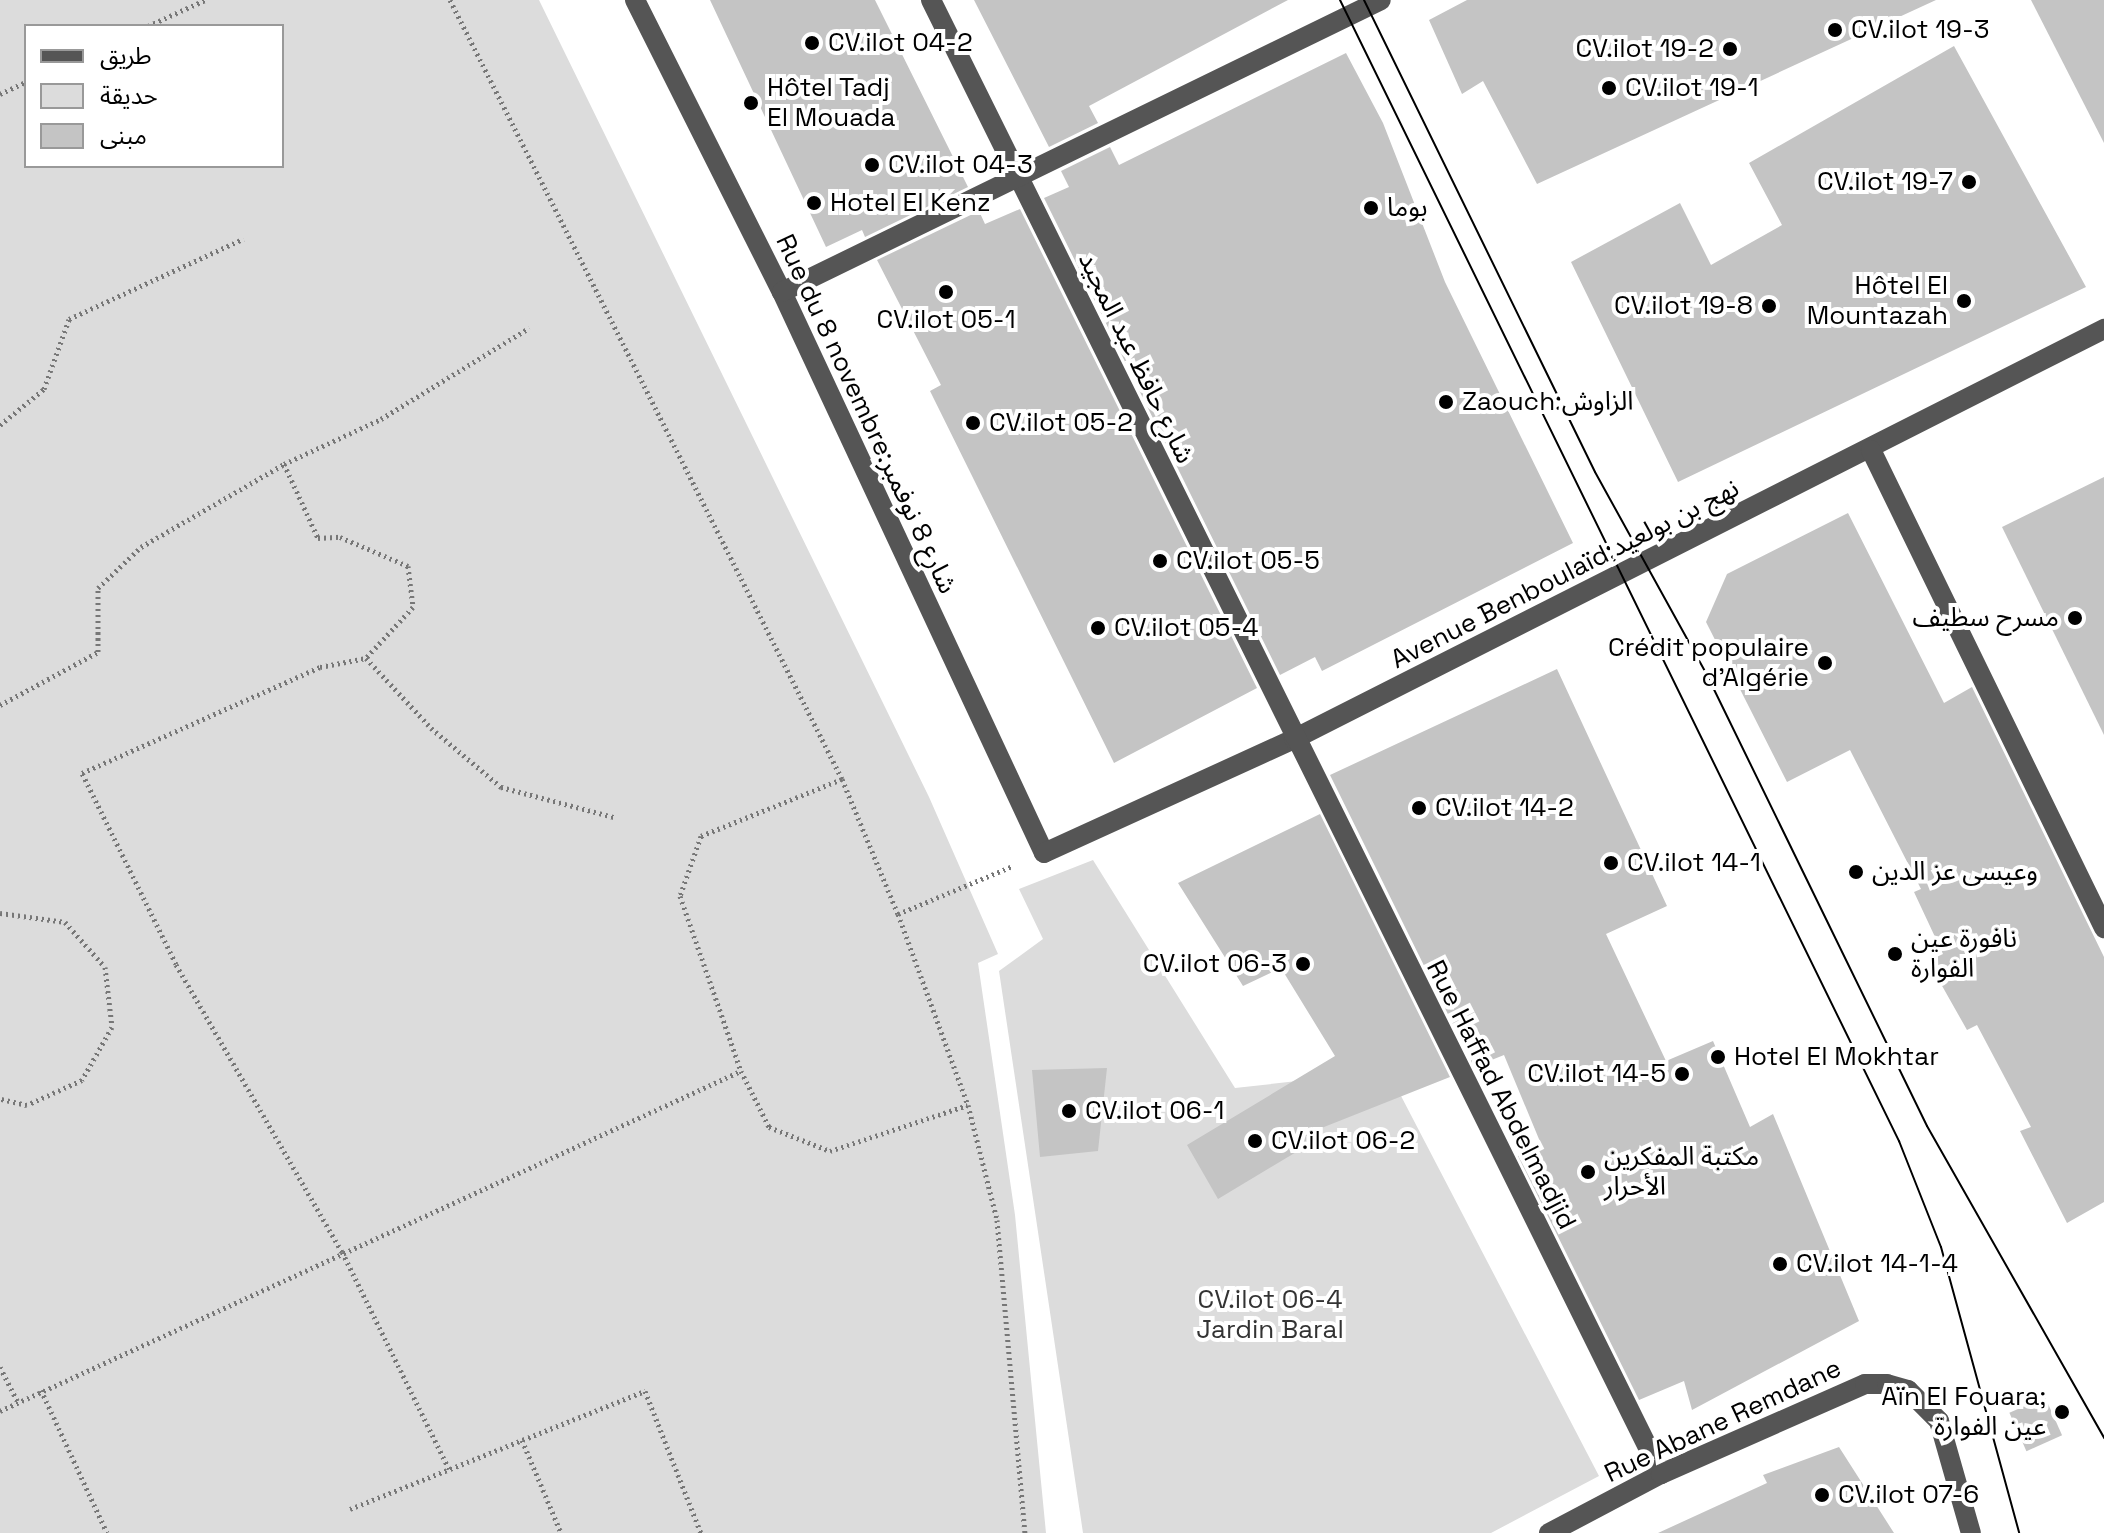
<!DOCTYPE html>
<html>
<head>
<meta charset="utf-8">
<style>
	body { margin:0 }
	#map { position:relative; width:2104px; height:1533px; overflow:hidden; background:#fff; font-family:"Space Grotesk","Noto Sans Arabic",sans-serif }
	div>[style] { position:absolute }
	[style*='--x'] { left:calc(var(--x)*1px); top:calc(var(--y)*1px); width:calc(var(--w)*1px); rotate:calc(var(--a)*1deg) }
	.green>* { inset:0; background:#dcdcdc }
	.building>* { inset:0; background:#c4c4c4; transform-origin:0 0 }
	.path>* { height:5px; margin-top:-2.5px; transform-origin:0; background:repeating-linear-gradient(90deg,#777 0 2px,transparent 0 6px) }
	.minor>* { height:20px; margin:-10px; padding:0 10px; transform-origin:10px; border-radius:10px; background:#555 }
	.tram>* { height:2px; margin:-1px; padding:0 1px; transform-origin:1px; border-radius:1px; background:#000 }
	.dots>* { width:22px; height:22px; translate:-50% -50%; box-sizing:border-box; border:4px solid #fff; border-radius:50% }
	span { translate:-50% -50%; white-space:nowrap; text-align:center; line-height:1.15; -webkit-text-stroke:8px #fff; paint-order:stroke }
	.poi-label { font-size:26px; color:#000 }
	.left { translate:0 -50%; text-align:left }
	.right { translate:-100% -50%; text-align:right }
	.street-label { font-size:26px; color:#000 }
	.park-label { font-size:26px; color:#333 }
	.legend { position:absolute; left:24px; top:24px; width:260px; height:144px; box-sizing:border-box; background:#fff; border:2px solid #999; margin:0; padding:10px 14px; list-style:none; font-size:24px; color:#000 }
	.legend li { display:flex; align-items:center; gap:16px; height:40px }
	.legend b { width:40px; border:2px solid #999 }
</style>
</head>
<body>
<div id="map">
	<div class="green">
		<i style="clip-path:polygon(evenodd,0 0,539px 0,929px 797px,998px 954px,978px 963px,1015px 1215px,1046px 1533px,0 1533px,0 0,282px 26px,282px 166px,26px 166px,26px 26px,282px 26px)"></i>
		<i style="clip-path:polygon(1093px 860px,1235px 1088px,1388px 1071px,1599px 1476px,1491px 1533px,1083px 1533px,999px 971px,1043px 939px,1019px 889px)"></i>
	</div>
	<div class="building">
		<i style="clip-path:polygon(710px 0,875px 0,968px 187px,865px 237px,862px 230px,826px 247px)"></i>
		<i style="clip-path:polygon(974px 0,1288px 0,1089px 106px,1098px 123px,1049px 147px)"></i>
		<i style="clip-path:polygon(1467px 0,1936px 0,1537px 184px,1483px 81px,1462px 94px,1429px 20px)"></i>
		<i style="clip-path:polygon(2031px 0,2104px 0,2104px 143px)"></i>
		<i style="clip-path:polygon(1954px 46px,2086px 287px,1678px 482px,1571px 262px,1680px 203px,1711px 265px,1782px 225px,1749px 163px)"></i>
		<i style="clip-path:polygon(1346px 53px,1383px 123px,1445px 282px,1573px 543px,1322px 671px,1315px 657px,1280px 675px,1044px 198px,1069px 187px,1061px 171px,1110px 147px,1119px 165px)"></i>
		<i style="clip-path:polygon(1020px 209px,1257px 688px,1114px 763px,930px 391px,941px 385px,877px 260px,979px 211px,985px 224px)"></i>
		<i style="clip-path:polygon(2104px 477px,2104px 735px,2002px 527px)"></i>
		<i style="clip-path:polygon(1848px 513px,1944px 703px,1972px 687px,2104px 957px,2104px 1202px,2067px 1223px,2020px 1131px,2031px 1127px,1977px 1025px,1967px 1030px,1928px 961px,1943px 954px,1914px 892px,1921px 889px,1850px 750px,1787px 782px,1706px 622px,1727px 574px)"></i>
		<i style="clip-path:polygon(1557px 669px,1667px 906px,1606px 934px,1666px 1061px,1713px 1041px,1750px 1127px,1773px 1114px,1859px 1321px,1692px 1410px,1684px 1381px,1639px 1400px,1518px 1156px,1541px 1144px,1504px 1055px,1474px 1067px,1330px 775px)"></i>
		<i style="clip-path:polygon(1320px 814px,1450px 1077px,1319px 1129px,1323px 1136px,1218px 1199px,1187px 1145px,1335px 1056px,1281px 968px,1243px 986px,1178px 883px)"></i>
		<i style="clip-path:polygon(1107px 1068px,1098px 1151px,1040px 1157px,1032px 1070px)"></i>
		<i style="left:2045px;top:1397px;width:42px;height:39px;rotate:66deg"></i>
		<i style="clip-path:polygon(1839px 1447px,1894px 1533px,1658px 1533px,1767px 1483px,1763px 1475px)"></i>
	</div>
	<div class="path">
		<i style="--x:450;--y:0;--w:872;--a:63.29"></i>
		<i style="--x:842;--y:779;--w:146;--a:67.5"></i>
		<i style="--x:898;--y:914;--w:203;--a:69.9"></i>
		<i style="--x:968;--y:1105;--w:119;--a:75.8"></i>
		<i style="--x:997;--y:1220;--w:314;--a:84.9"></i>
		<i style="--x:148;--y:26;--w:63;--a:-24.5"></i>
		<i style="--x:0;--y:94;--w:29;--a:-25"></i>
		<i style="--x:0;--y:425;--w:57;--a:-39.3"></i>
		<i style="--x:44;--y:389;--w:74;--a:-70.3"></i>
		<i style="--x:69;--y:319;--w:192;--a:-24.7"></i>
		<i style="--x:284;--y:464;--w:81;--a:65.3"></i>
		<i style="--x:318;--y:538;--w:22;--a:-3"></i>
		<i style="--x:340;--y:537;--w:74;--a:23.1"></i>
		<i style="--x:408;--y:566;--w:41;--a:83"></i>
		<i style="--x:413;--y:607;--w:69;--a:132.7"></i>
		<i style="--x:0;--y:705;--w:111;--a:-28.4"></i>
		<i style="--x:98;--y:652;--w:64;--a:-90"></i>
		<i style="--x:98;--y:588;--w:59;--a:-43.6"></i>
		<i style="--x:141;--y:547;--w:165;--a:-30.1"></i>
		<i style="--x:284;--y:464;--w:107;--a:-24.9"></i>
		<i style="--x:381;--y:419;--w:174;--a:-31.6"></i>
		<i style="--x:842;--y:779;--w:152;--a:158"></i>
		<i style="--x:701;--y:836;--w:64;--a:109.3"></i>
		<i style="--x:680;--y:896;--w:185;--a:70.8"></i>
		<i style="--x:741;--y:1071;--w:63;--a:63.4"></i>
		<i style="--x:769;--y:1127;--w:66;--a:21.5"></i>
		<i style="--x:830;--y:1151;--w:145;--a:-18.4"></i>
		<i style="--x:0;--y:913;--w:66;--a:7.9"></i>
		<i style="--x:65;--y:922;--w:60;--a:48.4"></i>
		<i style="--x:105;--y:967;--w:60;--a:83.3"></i>
		<i style="--x:112;--y:1027;--w:61;--a:119.5"></i>
		<i style="--x:82;--y:1080;--w:60;--a:155.6"></i>
		<i style="--x:27;--y:1105;--w:28;--a:-167"></i>
		<i style="--x:898;--y:914;--w:125;--a:-22.7"></i>
		<i style="--x:0;--y:1367;--w:38;--a:63"></i>
		<i style="--x:41;--y:1390;--w:157;--a:65.2"></i>
		<i style="--x:0;--y:1411;--w:815;--a:-24.65"></i>
		<i style="--x:522;--y:1440;--w:101;--a:67.2"></i>
		<i style="--x:449;--y:1469;--w:242;--a:-116.2"></i>
		<i style="--x:342;--y:1252;--w:332;--a:-120"></i>
		<i style="--x:176;--y:964;--w:213;--a:-116.2"></i>
		<i style="--x:82;--y:773;--w:261;--a:-24"></i>
		<i style="--x:320;--y:667;--w:47;--a:-11.1"></i>
		<i style="--x:366;--y:658;--w:96;--a:47.1"></i>
		<i style="--x:431;--y:728;--w:92;--a:40.1"></i>
		<i style="--x:501;--y:787;--w:117;--a:14.9"></i>
		<i style="--x:350;--y:1509;--w:318;--a:-21.8"></i>
		<i style="--x:645;--y:1391;--w:153;--a:68.5"></i>
	</div>
	<div class="minor">
		<i style="--x:635;--y:0;--w:327;--a:63.3"></i>
		<i style="--x:782;--y:292;--w:619;--a:64.97"></i>
		<i style="--x:1044;--y:853;--w:275;--a:-24.5"></i>
		<i style="--x:1294;--y:739;--w:908;--a:-26.85"></i>
		<i style="--x:931;--y:0;--w:1645;--a:63.65"></i>
		<i style="--x:782;--y:292;--w:666;--a:-25.99"></i>
		<i style="--x:1871;--y:450;--w:532;--a:64.01"></i>
		<i style="--x:1549;--y:1533;--w:127;--a:-27.8"></i>
		<i style="--x:1661;--y:1474;--w:223;--a:-23.8"></i>
		<i style="--x:1865;--y:1384;--w:22;--a:0"></i>
		<i style="--x:1887;--y:1384;--w:22;--a:16"></i>
		<i style="--x:1908;--y:1390;--w:44;--a:45"></i>
		<i style="--x:1939;--y:1421;--w:116;--a:74.1"></i>
	</div>
	<div class="tram">
		<i style="--x:1340;--y:0;--w:1271;--a:63.9"></i>
		<i style="--x:1899;--y:1141;--w:114;--a:68.4"></i>
		<i style="--x:1941;--y:1247;--w:296;--a:74.7"></i>
		<i style="--x:1364;--y:0;--w:525;--a:63.92"></i>
		<i style="--x:1595;--y:472;--w:227;--a:61.1"></i>
		<i style="--x:1705;--y:671;--w:506;--a:63.99"></i>
		<i style="--x:1927;--y:1126;--w:359;--a:60.4"></i>
	</div>
	<div class="dots">
		<i style="left:1835px;top:30px;background:#000"></i>
		<i style="left:812px;top:43px;background:#000"></i>
		<i style="left:1730px;top:49px;background:#000"></i>
		<i style="left:1609px;top:88px;background:#000"></i>
		<i style="left:751px;top:103px;background:#000"></i>
		<i style="left:872px;top:165px;background:#000"></i>
		<i style="left:1969px;top:182px;background:#000"></i>
		<i style="left:814px;top:203px;background:#000"></i>
		<i style="left:1371px;top:208px;background:#000"></i>
		<i style="left:946px;top:292px;background:#000"></i>
		<i style="left:1964px;top:301px;background:#000"></i>
		<i style="left:1769px;top:306px;background:#000"></i>
		<i style="left:1446px;top:402px;background:#000"></i>
		<i style="left:973px;top:423px;background:#000"></i>
		<i style="left:1160px;top:561px;background:#000"></i>
		<i style="left:2075px;top:618px;background:#000"></i>
		<i style="left:1098px;top:628px;background:#000"></i>
		<i style="left:1825px;top:663px;background:#000"></i>
		<i style="left:1419px;top:808px;background:#000"></i>
		<i style="left:1611px;top:863px;background:#000"></i>
		<i style="left:1856px;top:872px;background:#000"></i>
		<i style="left:1895px;top:954px;background:#000"></i>
		<i style="left:1303px;top:964px;background:#000"></i>
		<i style="left:1718px;top:1057px;background:#000"></i>
		<i style="left:1682px;top:1074px;background:#000"></i>
		<i style="left:1069px;top:1111px;background:#000"></i>
		<i style="left:1255px;top:1141px;background:#000"></i>
		<i style="left:1588px;top:1172px;background:#000"></i>
		<i style="left:1780px;top:1264px;background:#000"></i>
		<i style="left:2062px;top:1412px;background:#000"></i>
		<i style="left:1822px;top:1495px;background:#000"></i>
	</div>
	<div class="poi-label">
		<span class="left" style="left:1851px;top:30px">CV.ilot 19-3</span>
		<span class="left" style="left:828px;top:43px">CV.ilot 04-2</span>
		<span class="right" style="left:1714px;top:49px">CV.ilot 19-2</span>
		<span class="left" style="left:767px;top:103px">Hôtel Tadj<br>El Mouada</span>
		<span class="left" style="left:1625px;top:88px">CV.ilot 19-1</span>
		<span class="left" style="left:888px;top:165px">CV.ilot 04-3</span>
		<span class="right" style="left:1953px;top:182px">CV.ilot 19-7</span>
		<span class="left" style="left:830px;top:203px">Hotel El Kenz</span>
		<span class="left" style="left:1387px;top:208px">بوما</span>
		<span class="right" style="left:1948px;top:301px">Hôtel El<br>Mountazah</span>
		<span class="right" style="left:1753px;top:306px">CV.ilot 19-8</span>
		<span style="left:946px;top:320px">CV.ilot 05-1</span>
		<span class="left" style="left:1462px;top:402px">Zaouch:الزاوش</span>
		<span class="left" style="left:989px;top:423px">CV.ilot 05-2</span>
		<span class="left" style="left:1176px;top:561px">CV.ilot 05-5</span>
		<span class="right" style="left:2059px;top:618px">مسرح سطيف</span>
		<span class="left" style="left:1114px;top:628px">CV.ilot 05-4</span>
		<span class="right" style="left:1809px;top:663px">Crédit populaire<br>d'Algérie</span>
		<span class="left" style="left:1435px;top:808px">CV.ilot 14-2</span>
		<span class="left" style="left:1627px;top:863px">CV.ilot 14-1</span>
		<span class="left" style="left:1872px;top:872px">وعيسى عز الدين</span>
		<span class="left" style="left:1911px;top:954px">نافورة عين<br>الفوارة</span>
		<span class="right" style="left:1287px;top:964px">CV.ilot 06-3</span>
		<span class="left" style="left:1734px;top:1057px">Hotel El Mokhtar</span>
		<span class="right" style="left:1666px;top:1074px">CV.ilot 14-5</span>
		<span class="left" style="left:1085px;top:1111px">CV.ilot 06-1</span>
		<span class="left" style="left:1271px;top:1141px">CV.ilot 06-2</span>
		<span class="left" style="left:1604px;top:1172px">مكتبة المفكرين<br>الأحرار</span>
		<span class="left" style="left:1796px;top:1264px">CV.ilot 14-1-4</span>
		<span class="right" style="left:2046px;top:1412px">Aïn El Fouara;<br>عين الفوارة</span>
		<span class="left" style="left:1838px;top:1495px">CV.ilot 07-6</span>
	</div>
	<div class="street-label">
		<span style="left:1136px;top:358px;rotate:64deg">شارع حافظ عبد المجيد</span>
		<span style="left:866px;top:414px;rotate:65deg">Rue du 8 novembre;شارع 8 نوفمبر</span>
		<span style="left:1565px;top:574px;rotate:-27deg">Avenue Benboulaïd;نهج بن بولعيد</span>
		<span style="left:1501px;top:1095px;rotate:63deg">Rue Haffad Abdelmadjid</span>
		<span style="left:1723px;top:1421px;rotate:-25deg">Rue Abane Remdane</span>
	</div>
	<div class="park-label">
		<span style="left:1270px;top:1315px">CV.ilot 06-4<br>Jardin Baral</span>
	</div>
	<ul class="legend">
	<li><b style="height:10px;background:#555"></b>طريق</li>
	<li><b style="height:22px;background:#dcdcdc"></b>حديقة</li>
	<li><b style="height:22px;background:#c4c4c4"></b>مبنى</li>
	</ul>
</div>
</body>
</html>
